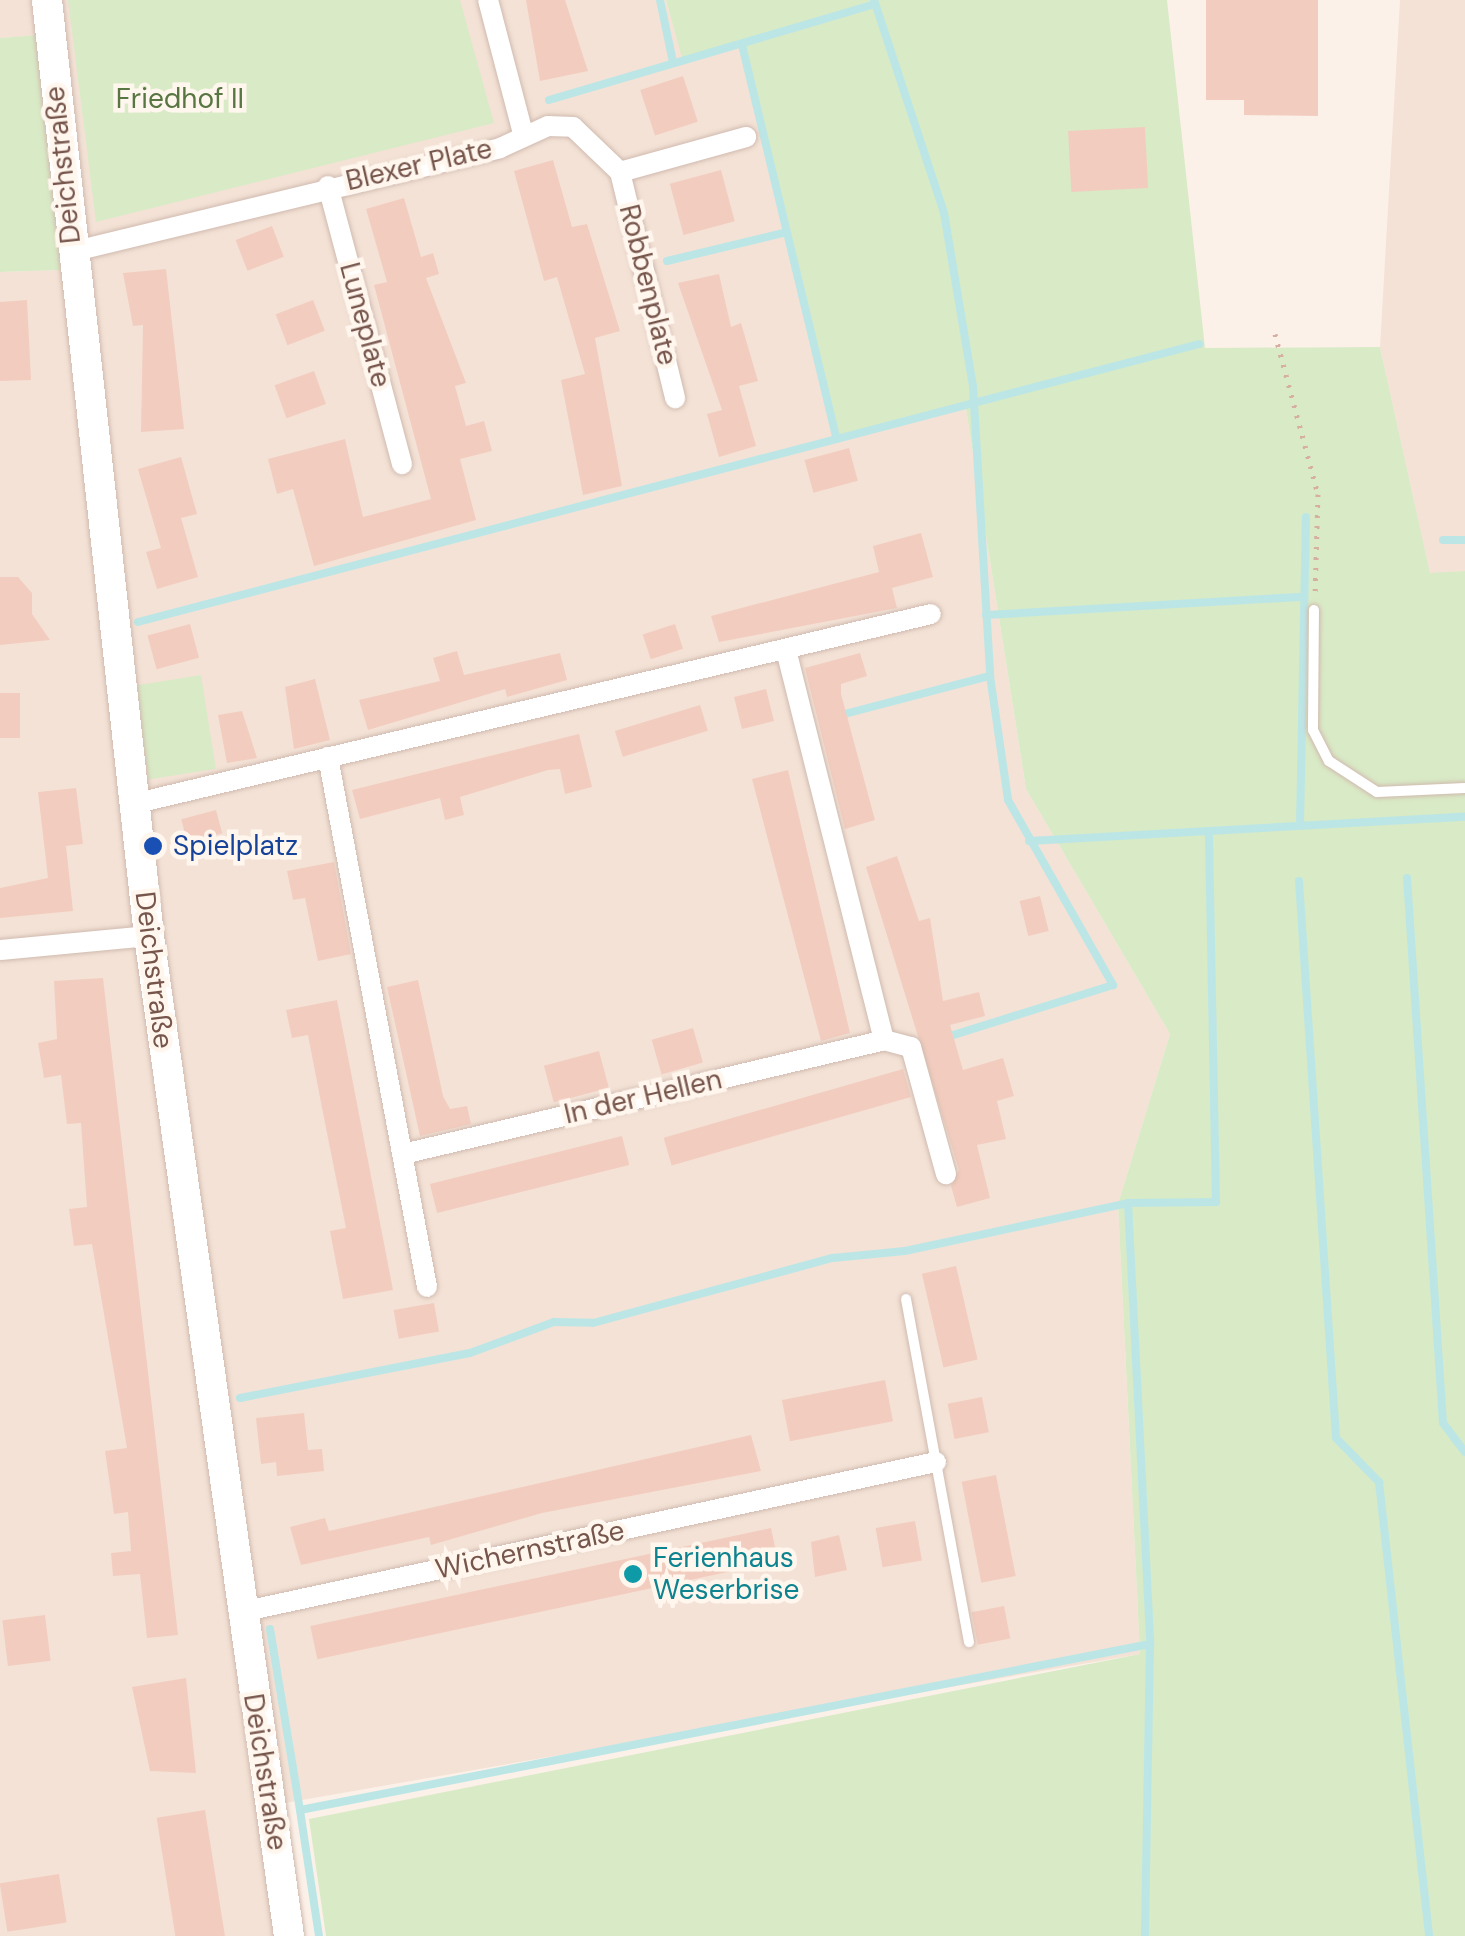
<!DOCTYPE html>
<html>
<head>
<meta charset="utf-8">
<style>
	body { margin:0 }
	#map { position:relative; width:1465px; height:1936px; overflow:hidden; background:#fcf1e8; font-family:"DM Sans",sans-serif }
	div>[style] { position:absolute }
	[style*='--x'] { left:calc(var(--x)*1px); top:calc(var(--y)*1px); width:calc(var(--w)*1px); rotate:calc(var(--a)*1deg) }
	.residential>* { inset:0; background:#f4e2d6 }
	.green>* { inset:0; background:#d9eac6; transform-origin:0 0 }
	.stream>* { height:8px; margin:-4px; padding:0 4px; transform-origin:4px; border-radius:4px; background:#bce6e6 }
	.building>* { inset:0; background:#f2cdbf; transform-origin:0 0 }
	.path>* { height:5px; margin-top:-2.5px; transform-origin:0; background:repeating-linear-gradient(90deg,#d7afa2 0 2.5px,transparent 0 10.5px) }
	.roads { filter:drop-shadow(0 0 2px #d0baaf) drop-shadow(0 0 2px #d0baaf) }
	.lane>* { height:10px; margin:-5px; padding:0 5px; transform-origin:5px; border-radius:5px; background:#fff }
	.street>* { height:20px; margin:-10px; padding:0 10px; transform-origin:10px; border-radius:10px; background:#fff }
	.secondary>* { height:30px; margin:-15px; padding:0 15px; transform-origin:15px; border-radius:15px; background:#fff }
	.dots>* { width:28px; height:28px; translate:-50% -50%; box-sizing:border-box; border:5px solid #fff6ee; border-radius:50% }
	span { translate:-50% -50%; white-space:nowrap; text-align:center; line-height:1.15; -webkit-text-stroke:9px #fff6ee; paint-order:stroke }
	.park-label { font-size:28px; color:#587641 }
	.street-label { font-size:28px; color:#76554b }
	.transit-label { font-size:28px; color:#164399 }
	.left { translate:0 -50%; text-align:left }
	.culture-label { font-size:28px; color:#0d838f }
</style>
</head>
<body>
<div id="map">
	<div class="residential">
		<i style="clip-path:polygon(0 0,666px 0,683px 61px,742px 45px,835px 435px,966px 409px,1026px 789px,1170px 1034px,1118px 1204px,1140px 1654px,256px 1808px,274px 1936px,0 1936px,0 272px,60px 270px,37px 36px,0 38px)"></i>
		<i style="clip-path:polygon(1400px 0,1465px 0,1465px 571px,1430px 574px,1380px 347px)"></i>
	</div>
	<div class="green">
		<i style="clip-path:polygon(68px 0,460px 0,494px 123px,96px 222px)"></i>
		<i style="clip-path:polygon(666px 0,1167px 0,1205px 348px,1380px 347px,1430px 573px,1465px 571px,1465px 1936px,326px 1936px,309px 1819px,1140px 1654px,1118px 1204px,1170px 1034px,1026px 789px,966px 409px,836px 436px,742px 45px,683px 62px)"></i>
		<i style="clip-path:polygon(40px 35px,61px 270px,0 272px,0 38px)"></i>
		<i style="left:201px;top:675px;width:95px;height:68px;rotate:81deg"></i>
	</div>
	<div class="stream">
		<i style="--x:660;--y:0;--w:63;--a:78.2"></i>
		<i style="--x:874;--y:0;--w:224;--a:71.8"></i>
		<i style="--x:944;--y:213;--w:175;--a:80.5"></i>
		<i style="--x:973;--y:386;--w:290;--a:86.6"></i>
		<i style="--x:990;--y:676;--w:125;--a:81.7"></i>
		<i style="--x:1008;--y:800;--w:213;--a:60.4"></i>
		<i style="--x:1113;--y:985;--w:177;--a:162.6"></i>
		<i style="--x:742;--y:45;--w:402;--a:76.5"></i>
		<i style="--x:549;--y:100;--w:340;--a:-16.4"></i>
		<i style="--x:667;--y:261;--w:123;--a:-13.6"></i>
		<i style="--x:1443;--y:540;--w:22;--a:0"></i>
		<i style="--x:986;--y:615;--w:314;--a:-3.3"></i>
		<i style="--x:138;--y:622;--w:1097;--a:-14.68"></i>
		<i style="--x:837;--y:716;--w:158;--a:-14.7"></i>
		<i style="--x:1300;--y:825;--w:308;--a:-88.9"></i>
		<i style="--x:1029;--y:841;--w:437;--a:-3.2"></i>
		<i style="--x:1407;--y:878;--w:546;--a:86.22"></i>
		<i style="--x:1443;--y:1423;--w:36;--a:53"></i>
		<i style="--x:1299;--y:881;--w:558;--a:86.2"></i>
		<i style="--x:1336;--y:1438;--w:62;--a:45.7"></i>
		<i style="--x:1379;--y:1482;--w:457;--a:83.7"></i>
		<i style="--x:1128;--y:1203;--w:442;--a:87.1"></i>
		<i style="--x:1150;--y:1644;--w:292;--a:91"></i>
		<i style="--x:240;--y:1398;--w:234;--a:-11.1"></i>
		<i style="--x:470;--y:1353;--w:90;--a:-20.3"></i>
		<i style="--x:554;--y:1322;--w:39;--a:1"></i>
		<i style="--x:593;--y:1323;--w:249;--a:-15.2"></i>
		<i style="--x:833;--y:1258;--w:72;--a:-5.6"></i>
		<i style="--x:905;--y:1251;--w:228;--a:-12.1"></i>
		<i style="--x:1128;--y:1203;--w:88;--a:-0.7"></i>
		<i style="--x:1216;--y:1202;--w:371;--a:-91.1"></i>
		<i style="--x:270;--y:1629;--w:183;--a:80.6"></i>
		<i style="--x:319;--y:1936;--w:127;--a:-98.6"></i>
		<i style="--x:300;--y:1810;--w:866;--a:-11.05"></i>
	</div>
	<div class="building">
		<i style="clip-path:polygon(526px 0,565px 0,588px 71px,540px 81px)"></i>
		<i style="clip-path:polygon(1206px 0,1318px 0,1318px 116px,1244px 115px,1244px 100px,1206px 100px)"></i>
		<i style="left:683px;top:76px;width:48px;height:45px;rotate:72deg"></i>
		<i style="left:1145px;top:127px;width:61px;height:77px;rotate:87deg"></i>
		<i style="clip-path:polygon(553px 160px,572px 227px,587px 224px,620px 331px,595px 338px,622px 486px,583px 495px,561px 380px,585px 374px,557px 277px,544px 281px,514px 171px)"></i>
		<i style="left:721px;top:170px;width:53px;height:53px;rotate:75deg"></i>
		<i style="clip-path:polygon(404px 198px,421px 257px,433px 253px,439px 274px,426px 278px,466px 383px,455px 386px,466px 426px,484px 421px,492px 451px,460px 459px,476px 520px,314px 566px,293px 489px,277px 494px,268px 459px,345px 439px,363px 517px,431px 499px,374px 285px,387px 282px,366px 209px)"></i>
		<i style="left:272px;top:226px;width:33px;height:39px;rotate:69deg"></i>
		<i style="clip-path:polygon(166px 269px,184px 429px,141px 432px,143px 325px,133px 326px,123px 273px)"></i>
		<i style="clip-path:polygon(719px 274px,731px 327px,741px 323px,758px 381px,739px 386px,756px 446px,719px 457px,707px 414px,722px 410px,678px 283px)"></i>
		<i style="clip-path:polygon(27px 300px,31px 380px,0 381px,0 302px)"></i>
		<i style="left:313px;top:300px;width:33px;height:40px;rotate:69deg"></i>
		<i style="left:314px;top:371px;width:35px;height:42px;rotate:70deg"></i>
		<i style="left:849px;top:448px;width:34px;height:46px;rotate:75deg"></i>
		<i style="clip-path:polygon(181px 457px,197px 514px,181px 518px,198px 577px,157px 589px,146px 552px,161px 548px,138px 469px)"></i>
		<i style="clip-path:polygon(921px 533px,933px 577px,892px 588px,897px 608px,719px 642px,711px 616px,879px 572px,873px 546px)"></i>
		<i style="clip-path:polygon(0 577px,18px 577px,32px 593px,32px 614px,50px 640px,0 645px)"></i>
		<i style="left:190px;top:624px;width:35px;height:44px;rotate:75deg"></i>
		<i style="left:675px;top:624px;width:26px;height:34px;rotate:72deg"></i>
		<i style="clip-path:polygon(457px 651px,464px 675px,560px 653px,567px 680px,507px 697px,505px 689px,368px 730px,359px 700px,440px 681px,433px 658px)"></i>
		<i style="clip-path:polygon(860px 653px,867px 676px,841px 684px,841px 694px,875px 820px,845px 829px,805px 668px)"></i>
		<i style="clip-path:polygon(315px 679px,330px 740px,294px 749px,285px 687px)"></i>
		<i style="left:766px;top:689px;width:33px;height:33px;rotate:76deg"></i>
		<i style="left:0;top:693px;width:20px;height:45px"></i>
		<i style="left:700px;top:705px;width:27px;height:89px;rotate:73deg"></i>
		<i style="clip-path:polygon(242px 711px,257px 758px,227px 763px,218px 715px)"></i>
		<i style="clip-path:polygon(579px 734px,592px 787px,565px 794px,560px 769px,548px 770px,460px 797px,464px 815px,445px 820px,440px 798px,360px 819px,352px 790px)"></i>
		<i style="clip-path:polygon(788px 770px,850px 1033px,821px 1041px,752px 779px)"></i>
		<i style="clip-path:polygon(76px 788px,83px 844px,66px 846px,73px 911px,0 918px,0 888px,48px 878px,38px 792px)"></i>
		<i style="left:216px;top:810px;width:24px;height:36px;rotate:75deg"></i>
		<i style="clip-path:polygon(897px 856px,919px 921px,930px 918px,943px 1001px,979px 992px,985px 1016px,950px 1025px,963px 1070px,1003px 1058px,1014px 1096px,997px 1101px,1006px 1139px,977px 1145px,990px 1198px,957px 1207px,951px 1186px,959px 1170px,866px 867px)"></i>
		<i style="clip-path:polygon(334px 862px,351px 954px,318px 961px,305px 898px,293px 900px,287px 871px)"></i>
		<i style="left:1040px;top:896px;width:36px;height:21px;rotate:76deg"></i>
		<i style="clip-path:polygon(103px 978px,178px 1635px,147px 1638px,140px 1574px,113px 1576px,111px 1553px,131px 1551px,128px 1512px,114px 1514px,105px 1451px,127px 1448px,92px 1244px,74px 1246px,69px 1209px,87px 1207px,81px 1123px,67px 1124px,61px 1075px,44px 1078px,38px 1043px,57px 1039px,54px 981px)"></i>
		<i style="clip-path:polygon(418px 980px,443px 1096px,450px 1109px,467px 1106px,471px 1124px,420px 1136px,387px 987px)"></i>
		<i style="clip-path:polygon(337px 1000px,393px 1290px,343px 1299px,330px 1231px,346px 1228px,323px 1113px,308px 1035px,292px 1038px,286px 1010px)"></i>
		<i style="left:693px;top:1028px;width:36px;height:43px;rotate:74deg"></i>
		<i style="left:599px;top:1051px;width:38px;height:57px;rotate:75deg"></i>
		<i style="left:903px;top:1069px;width:29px;height:249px;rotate:74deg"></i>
		<i style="left:622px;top:1136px;width:30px;height:198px;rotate:76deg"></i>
		<i style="left:956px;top:1266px;width:96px;height:35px;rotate:77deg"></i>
		<i style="left:434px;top:1303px;width:29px;height:41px;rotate:80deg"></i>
		<i style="left:885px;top:1380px;width:42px;height:105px;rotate:79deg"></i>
		<i style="left:982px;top:1397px;width:36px;height:35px;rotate:79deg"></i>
		<i style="clip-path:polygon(304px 1413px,308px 1450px,322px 1449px,324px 1471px,277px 1476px,276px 1462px,261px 1464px,256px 1418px)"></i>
		<i style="clip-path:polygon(751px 1435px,761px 1471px,542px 1513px,431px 1545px,429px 1537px,301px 1565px,290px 1527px,325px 1518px,329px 1531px)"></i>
		<i style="left:996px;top:1475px;width:103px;height:35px;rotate:79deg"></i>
		<i style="left:915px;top:1521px;width:40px;height:40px;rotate:80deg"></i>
		<i style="left:771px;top:1528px;width:34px;height:471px;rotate:78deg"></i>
		<i style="clip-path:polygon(839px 1535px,847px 1570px,815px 1577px,811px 1542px)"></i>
		<i style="left:1004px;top:1606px;width:33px;height:33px;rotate:79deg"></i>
		<i style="left:45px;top:1615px;width:46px;height:43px;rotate:83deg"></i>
		<i style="clip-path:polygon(186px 1678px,196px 1773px,150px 1771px,132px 1687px)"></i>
		<i style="left:205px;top:1810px;width:128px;height:49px;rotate:81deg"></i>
		<i style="left:59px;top:1874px;width:49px;height:60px;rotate:81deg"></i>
	</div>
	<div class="path">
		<i style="--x:1275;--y:334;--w:166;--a:75"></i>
		<i style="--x:1318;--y:494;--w:103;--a:91.7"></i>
	</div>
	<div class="roads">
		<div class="lane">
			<i style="--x:1314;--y:610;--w:120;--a:90.5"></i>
			<i style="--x:1313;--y:730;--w:35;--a:63"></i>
			<i style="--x:1329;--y:761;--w:57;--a:32.9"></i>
			<i style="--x:1377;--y:792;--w:88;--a:-2.6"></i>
			<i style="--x:906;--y:1299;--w:349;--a:79.6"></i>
		</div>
		<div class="street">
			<i style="--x:488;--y:0;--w:138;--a:75.3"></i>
			<i style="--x:620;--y:172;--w:233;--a:76.3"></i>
			<i style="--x:328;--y:186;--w:288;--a:75.1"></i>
			<i style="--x:71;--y:252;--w:441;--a:-13.6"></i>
			<i style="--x:500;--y:148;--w:53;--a:-24.6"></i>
			<i style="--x:548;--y:126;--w:25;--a:2"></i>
			<i style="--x:573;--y:127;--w:65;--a:43.8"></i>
			<i style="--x:620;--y:172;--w:131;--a:-15.5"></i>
			<i style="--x:786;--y:650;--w:402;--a:75.9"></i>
			<i style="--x:884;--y:1040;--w:28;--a:15"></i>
			<i style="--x:911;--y:1047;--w:132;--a:74.6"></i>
			<i style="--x:328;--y:757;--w:539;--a:79.42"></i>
			<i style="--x:133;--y:804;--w:820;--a:-13.39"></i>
			<i style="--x:0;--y:950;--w:150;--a:-5.4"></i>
			<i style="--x:403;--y:1154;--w:494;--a:-13.3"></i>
			<i style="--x:241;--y:1612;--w:711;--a:-12.18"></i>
		</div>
		<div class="secondary">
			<i style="--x:47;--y:0;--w:942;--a:83.78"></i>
			<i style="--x:149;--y:936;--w:1010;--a:82.03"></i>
		</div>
	</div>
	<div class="dots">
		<i style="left:153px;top:846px;background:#1a4fb4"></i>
		<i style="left:633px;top:1574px;background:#0f9aa8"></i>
	</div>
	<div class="park-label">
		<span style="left:180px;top:99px">Friedhof II</span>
	</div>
	<div class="street-label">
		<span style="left:63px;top:165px;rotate:-96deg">Deichstraße</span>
		<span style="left:419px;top:165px;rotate:-13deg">Blexer Plate</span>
		<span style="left:648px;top:285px;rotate:76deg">Robbenplate</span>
		<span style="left:365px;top:325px;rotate:75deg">Luneplate</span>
		<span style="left:154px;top:970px;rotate:83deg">Deichstraße</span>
		<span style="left:643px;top:1097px;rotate:-13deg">In der Hellen</span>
		<span style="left:530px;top:1550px;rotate:-12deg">Wichernstraße</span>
		<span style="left:265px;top:1772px;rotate:81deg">Deichstraße</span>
	</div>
	<div class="transit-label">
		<span class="left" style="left:173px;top:846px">Spielplatz</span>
	</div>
	<div class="culture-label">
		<span class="left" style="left:653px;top:1574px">Ferienhaus<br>Weserbrise</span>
	</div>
</div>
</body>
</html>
